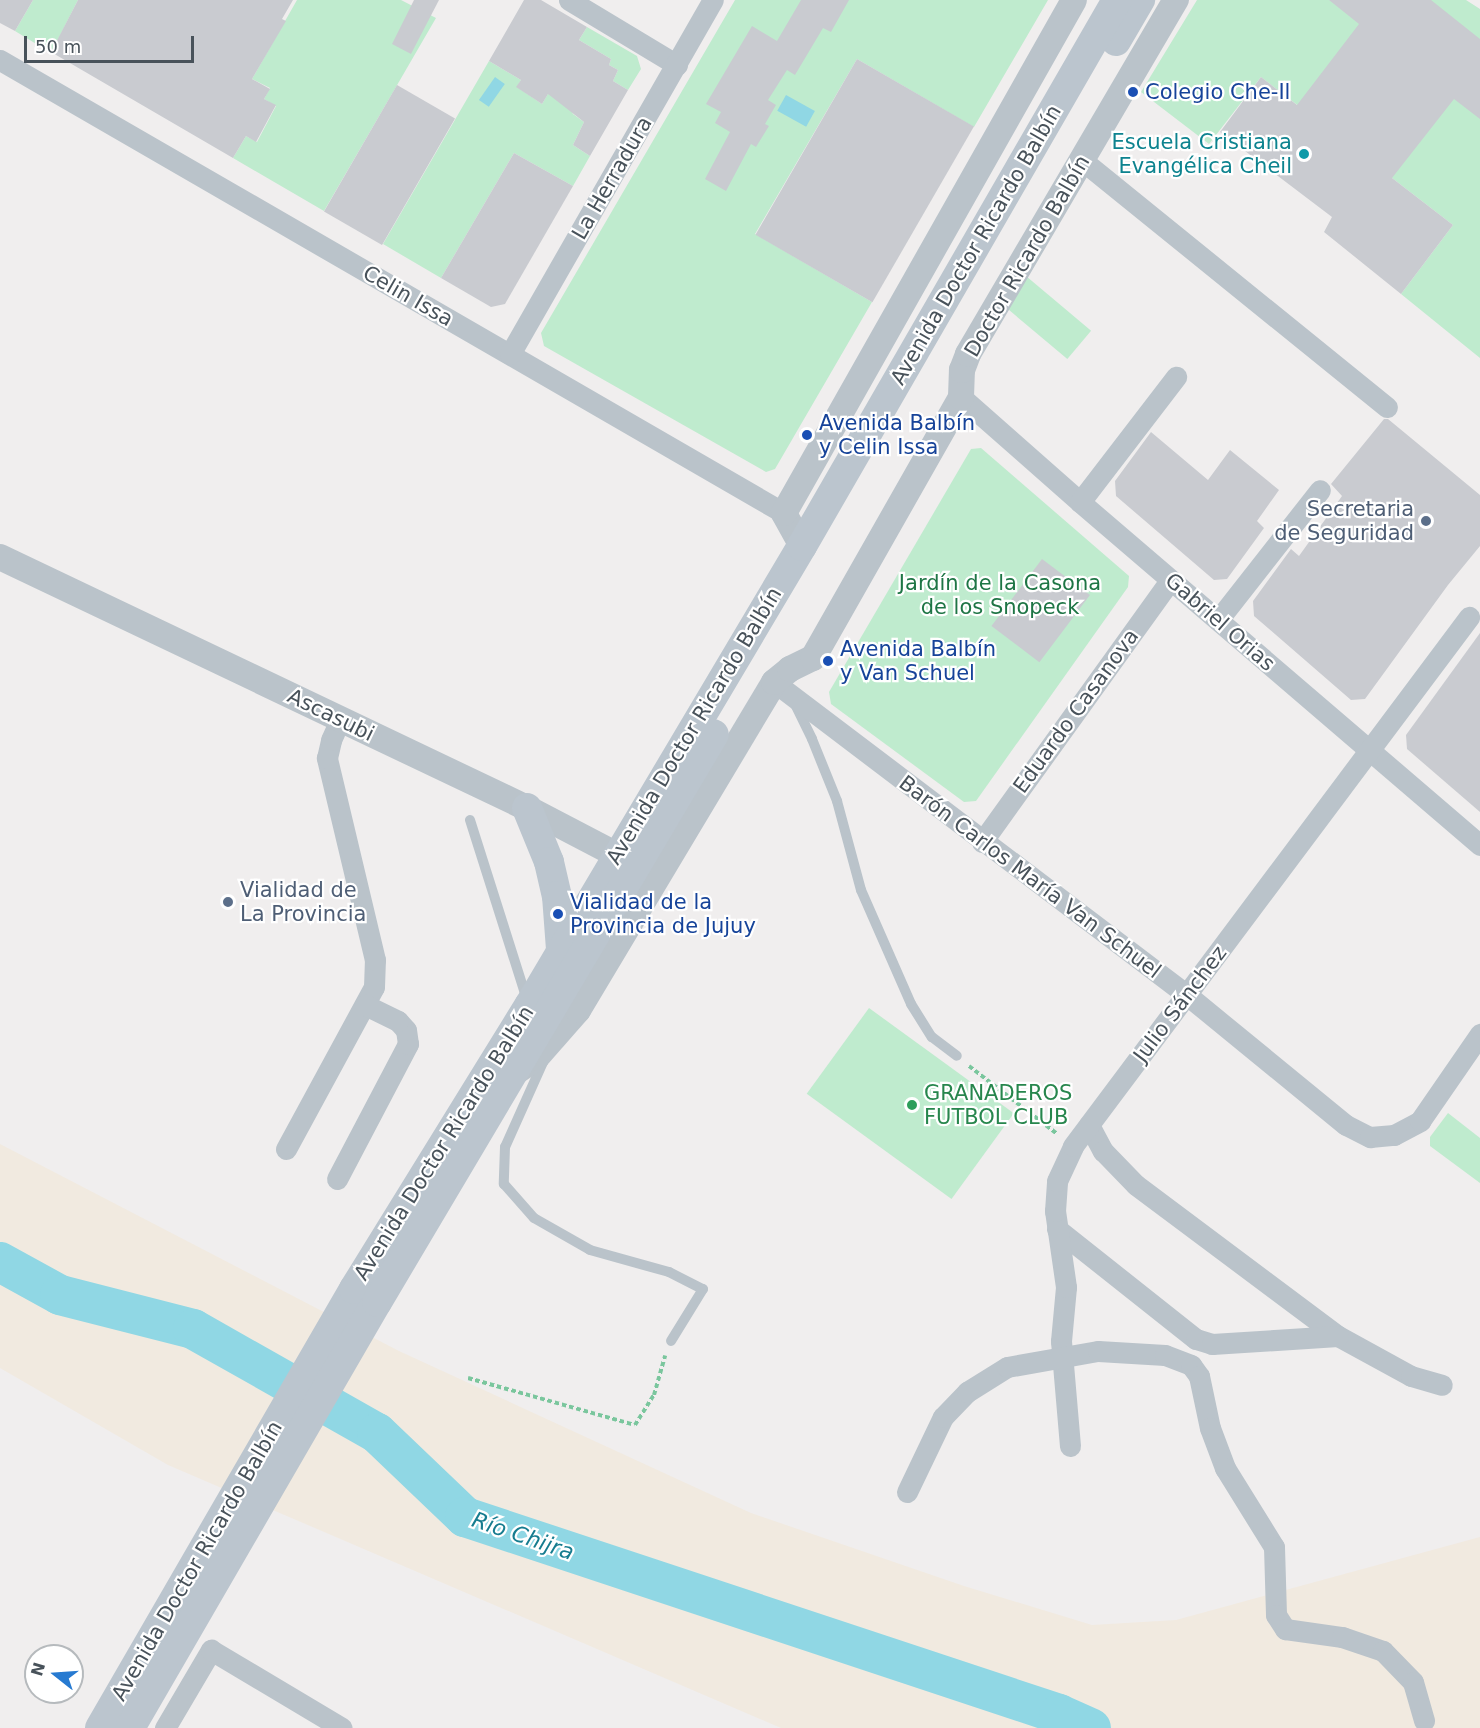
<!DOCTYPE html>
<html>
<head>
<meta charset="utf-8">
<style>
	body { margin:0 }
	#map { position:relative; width:1480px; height:1728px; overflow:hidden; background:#f0eeee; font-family:"DejaVu Sans",sans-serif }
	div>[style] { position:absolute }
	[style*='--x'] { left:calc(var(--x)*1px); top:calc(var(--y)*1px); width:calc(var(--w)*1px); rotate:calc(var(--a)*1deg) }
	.green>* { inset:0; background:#bfebce; transform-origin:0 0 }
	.sand>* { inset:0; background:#f1eae0 }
	.water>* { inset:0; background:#90d7e4; transform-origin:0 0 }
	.river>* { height:40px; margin:-20px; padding:0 20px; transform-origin:20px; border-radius:20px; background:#90d7e4 }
	.building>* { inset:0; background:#c9cbd0; transform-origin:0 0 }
	.path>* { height:4px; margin-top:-2px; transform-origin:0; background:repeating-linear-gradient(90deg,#7ac69d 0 4.5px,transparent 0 7.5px) }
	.service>* { height:10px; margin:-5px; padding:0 5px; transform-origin:5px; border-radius:5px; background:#bac3ca }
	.minor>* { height:21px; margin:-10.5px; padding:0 10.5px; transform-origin:10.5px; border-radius:10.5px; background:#bac3ca }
	.tertiary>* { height:26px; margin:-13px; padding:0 13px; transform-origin:13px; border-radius:13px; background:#bac3ca }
	.secondary>* { height:30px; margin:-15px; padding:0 15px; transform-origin:15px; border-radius:15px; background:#bbc5ce }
	.dots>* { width:16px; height:16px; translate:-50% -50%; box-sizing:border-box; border:3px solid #fff; border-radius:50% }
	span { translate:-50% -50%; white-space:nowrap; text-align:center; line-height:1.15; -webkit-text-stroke:4.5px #fff; paint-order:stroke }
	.transit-label { font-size:21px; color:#164399 }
	.left { translate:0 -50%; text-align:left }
	.culture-label { font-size:21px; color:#0d838f }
	.right { translate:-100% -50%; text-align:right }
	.street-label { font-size:21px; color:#48525a }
	.service-label { font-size:21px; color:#4e5e75 }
	.park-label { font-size:21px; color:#1e7545 }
	.leisure-label { font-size:21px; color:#27864d }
	.water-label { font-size:22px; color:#167c8f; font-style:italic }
	.north { position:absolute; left:24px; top:1644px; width:60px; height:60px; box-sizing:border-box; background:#fff; border:2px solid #b6babd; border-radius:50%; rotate:287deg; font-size:16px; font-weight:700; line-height:24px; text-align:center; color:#48525a }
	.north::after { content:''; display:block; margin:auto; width:21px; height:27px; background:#277ad1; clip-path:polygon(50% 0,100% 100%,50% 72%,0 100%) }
	.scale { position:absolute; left:24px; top:36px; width:170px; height:27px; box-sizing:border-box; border:3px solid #48525a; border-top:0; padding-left:8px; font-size:18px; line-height:21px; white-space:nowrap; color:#48525a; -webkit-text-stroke:4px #fff; paint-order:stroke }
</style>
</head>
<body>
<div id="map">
	<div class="green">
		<i style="clip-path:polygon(33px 0,78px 0,51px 53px,15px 31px)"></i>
		<i style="clip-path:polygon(297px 0,401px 0,436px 18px,324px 211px,233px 158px,246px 136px,257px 142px,276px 106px,264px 99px,270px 88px,252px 79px)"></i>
		<i style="clip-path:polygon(735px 0,1048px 0,974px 127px,857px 59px,755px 234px,872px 302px,775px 469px,766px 472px,544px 346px,541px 333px)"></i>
		<i style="clip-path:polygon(1197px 0,1466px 0,1480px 9px,1480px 358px,1401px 294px,1453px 225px,1261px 77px,1209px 144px,1141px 92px)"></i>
		<i style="clip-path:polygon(587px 27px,637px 56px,641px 69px,628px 90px,613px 81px,618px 70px,609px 65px,611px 59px,579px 40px)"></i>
		<i style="clip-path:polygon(489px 61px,521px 80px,517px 87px,542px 104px,556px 80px,573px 114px,584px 122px,573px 145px,590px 156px,573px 186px,514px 153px,441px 278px,383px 244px)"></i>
		<i style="left:1026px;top:276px;width:85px;height:37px;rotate:40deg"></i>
		<i style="clip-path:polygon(981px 448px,1129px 576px,1128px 587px,976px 801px,964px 802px,831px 704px,829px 692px,971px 449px)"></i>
		<i style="left:869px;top:1008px;width:179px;height:106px;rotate:36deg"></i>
		<i style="clip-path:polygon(1448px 1113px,1480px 1138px,1480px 1183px,1430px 1146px,1430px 1137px)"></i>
	</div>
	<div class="sand">
		<i style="clip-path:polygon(0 1144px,399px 1351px,751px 1513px,964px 1586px,1092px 1625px,1176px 1620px,1480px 1537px,1480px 1728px,781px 1728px,168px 1465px,0 1368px)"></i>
	</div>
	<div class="water">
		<i style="left:495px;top:77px;width:12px;height:28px;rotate:35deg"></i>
		<i style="left:786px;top:95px;width:33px;height:18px;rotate:29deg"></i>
	</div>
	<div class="river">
		<i style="--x:0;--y:1262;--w:68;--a:28.8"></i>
		<i style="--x:60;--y:1295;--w:137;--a:14.3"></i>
		<i style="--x:193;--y:1329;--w:211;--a:29.5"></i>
		<i style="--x:377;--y:1433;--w:122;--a:43.7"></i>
		<i style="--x:465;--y:1517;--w:626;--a:18.35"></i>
		<i style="--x:1059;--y:1714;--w:35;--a:24"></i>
	</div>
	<div class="building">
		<i style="clip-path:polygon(0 0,33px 0,15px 31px,0 23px)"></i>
		<i style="clip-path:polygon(78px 0,293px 0,282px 19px,286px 21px,252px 79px,270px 89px,264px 99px,276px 105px,256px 142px,246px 136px,233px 158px,51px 52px)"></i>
		<i style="clip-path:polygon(414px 0,439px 0,411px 54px,392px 44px)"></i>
		<i style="clip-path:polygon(524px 0,541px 0,587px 27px,579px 40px,611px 59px,609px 65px,618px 70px,613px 81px,628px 90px,590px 156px,573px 145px,584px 122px,548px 94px,542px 104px,516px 87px,521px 80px,489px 61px)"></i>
		<i style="clip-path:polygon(801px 0,849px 0,831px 32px,823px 28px,795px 75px,787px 70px,768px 100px,776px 105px,765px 124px,769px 126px,756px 147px,751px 144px,726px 191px,705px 179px,730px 132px,715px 123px,721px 112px,706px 104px,752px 26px,777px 41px)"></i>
		<i style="clip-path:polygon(1329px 0,1431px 0,1480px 39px,1480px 119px,1454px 99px,1392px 178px,1453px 225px,1401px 294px,1324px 232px,1332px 217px,1220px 132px,1261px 77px,1297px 105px,1359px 24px)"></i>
		<i style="left:857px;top:59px;width:135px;height:203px;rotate:30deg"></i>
		<i style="left:397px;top:85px;width:67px;height:146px;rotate:30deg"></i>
		<i style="clip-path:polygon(514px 153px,573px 186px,505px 304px,491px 307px,441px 278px)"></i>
		<i style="clip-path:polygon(1384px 419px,1388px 419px,1480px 495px,1480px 546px,1448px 585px,1365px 699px,1351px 700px,1254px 616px,1253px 601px,1291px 549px,1299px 556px,1342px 496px,1331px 484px)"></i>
		<i style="clip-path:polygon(1151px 432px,1208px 480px,1230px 450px,1279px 490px,1257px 521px,1264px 528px,1227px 579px,1214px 580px,1116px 496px,1115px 481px)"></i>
		<i style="left:1042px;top:559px;width:60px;height:84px;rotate:37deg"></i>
		<i style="clip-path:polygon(1480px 633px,1480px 812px,1407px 749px,1406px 735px)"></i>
	</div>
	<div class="path">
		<i style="--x:969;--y:1066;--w:110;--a:37.6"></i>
		<i style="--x:468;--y:1378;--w:173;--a:15.7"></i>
		<i style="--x:635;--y:1425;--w:36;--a:-58"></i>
		<i style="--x:654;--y:1395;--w:41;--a:-74.2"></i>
	</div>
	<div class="service">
		<i style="--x:795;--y:704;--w:39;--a:64"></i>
		<i style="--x:812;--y:739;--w:67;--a:68"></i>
		<i style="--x:837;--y:801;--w:92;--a:74.9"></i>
		<i style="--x:861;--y:890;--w:124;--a:66.3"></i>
		<i style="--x:911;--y:1004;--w:39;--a:58"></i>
		<i style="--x:932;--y:1037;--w:31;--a:37"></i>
		<i style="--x:470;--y:820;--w:189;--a:72.4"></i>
		<i style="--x:544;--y:1060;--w:95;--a:114.1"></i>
		<i style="--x:505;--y:1147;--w:37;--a:92"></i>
		<i style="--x:504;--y:1184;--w:45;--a:48.6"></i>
		<i style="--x:534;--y:1218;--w:64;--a:29.7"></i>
		<i style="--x:590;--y:1250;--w:82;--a:15.6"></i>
		<i style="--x:669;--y:1272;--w:38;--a:27"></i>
		<i style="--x:703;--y:1289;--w:61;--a:121.6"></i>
	</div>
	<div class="minor">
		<i style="--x:569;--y:0;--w:126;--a:31"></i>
		<i style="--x:0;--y:60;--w:905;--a:30.02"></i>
		<i style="--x:1083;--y:161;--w:391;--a:39"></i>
		<i style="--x:510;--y:354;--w:408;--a:-60.2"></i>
		<i style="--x:961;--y:397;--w:159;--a:41.4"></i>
		<i style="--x:1080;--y:502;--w:527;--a:40.61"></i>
		<i style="--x:1080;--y:502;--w:158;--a:-52.5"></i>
		<i style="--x:1218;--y:620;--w:165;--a:-51.9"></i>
		<i style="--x:774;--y:682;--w:518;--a:37.16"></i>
		<i style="--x:1187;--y:995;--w:205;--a:39.3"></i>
		<i style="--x:1346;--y:1125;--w:27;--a:27"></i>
		<i style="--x:1370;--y:1137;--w:24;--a:-5"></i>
		<i style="--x:1394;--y:1135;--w:30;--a:-28"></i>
		<i style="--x:1420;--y:1121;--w:106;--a:-55.4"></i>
		<i style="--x:982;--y:842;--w:322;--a:-54.3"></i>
		<i style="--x:1089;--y:1125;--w:30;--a:62"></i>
		<i style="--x:1103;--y:1151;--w:47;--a:45.9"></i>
		<i style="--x:1136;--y:1185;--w:252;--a:36.8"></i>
		<i style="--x:1338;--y:1336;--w:83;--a:28.7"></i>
		<i style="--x:1411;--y:1376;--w:32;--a:16"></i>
		<i style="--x:286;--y:1149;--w:184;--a:-61.5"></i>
		<i style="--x:374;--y:987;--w:27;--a:-88"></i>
		<i style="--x:375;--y:960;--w:208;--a:-103.4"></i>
		<i style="--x:327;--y:758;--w:18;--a:-77"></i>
		<i style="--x:331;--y:740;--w:22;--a:-66"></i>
		<i style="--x:337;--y:1179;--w:153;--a:-62.3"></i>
		<i style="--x:408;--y:1044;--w:14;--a:-98"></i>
		<i style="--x:406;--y:1030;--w:12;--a:-132"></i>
		<i style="--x:398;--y:1021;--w:37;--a:-154"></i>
		<i style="--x:1057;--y:1229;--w:177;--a:38.4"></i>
		<i style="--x:1196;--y:1339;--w:17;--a:17"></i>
		<i style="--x:1212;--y:1344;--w:126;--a:-3.6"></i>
		<i style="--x:1070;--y:1446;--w:105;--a:-94.9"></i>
		<i style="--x:1061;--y:1341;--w:54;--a:-84.7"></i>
		<i style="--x:1066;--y:1287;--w:77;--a:-98.2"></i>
		<i style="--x:1055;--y:1211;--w:30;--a:-86"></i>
		<i style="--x:1057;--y:1181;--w:38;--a:-65"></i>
		<i style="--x:1073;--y:1146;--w:661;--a:-53.18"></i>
		<i style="--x:907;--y:1492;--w:83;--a:-64.4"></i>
		<i style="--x:943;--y:1417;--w:35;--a:-46"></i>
		<i style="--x:967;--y:1392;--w:47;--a:-32"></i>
		<i style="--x:1007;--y:1367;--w:92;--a:-10"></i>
		<i style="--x:1098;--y:1351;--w:67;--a:3.4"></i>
		<i style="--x:1165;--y:1355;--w:28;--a:21"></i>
		<i style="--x:1191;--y:1365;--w:14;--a:54"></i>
		<i style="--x:1199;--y:1376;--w:53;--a:78.1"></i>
		<i style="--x:1210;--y:1428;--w:43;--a:69.4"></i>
		<i style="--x:1225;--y:1468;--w:93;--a:58.2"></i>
		<i style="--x:1274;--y:1547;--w:68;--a:88.3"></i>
		<i style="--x:1276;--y:1615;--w:17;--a:57"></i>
		<i style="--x:1285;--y:1629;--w:58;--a:8"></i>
		<i style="--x:1342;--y:1637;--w:43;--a:18.9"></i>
		<i style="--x:1383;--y:1651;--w:43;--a:45.9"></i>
		<i style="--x:1413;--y:1682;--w:40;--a:74"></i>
		<i style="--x:165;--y:1728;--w:91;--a:-59.5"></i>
		<i style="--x:211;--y:1650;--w:152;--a:30.8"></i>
	</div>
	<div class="tertiary">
		<i style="--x:802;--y:546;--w:38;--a:-119"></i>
		<i style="--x:784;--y:513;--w:589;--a:-60.52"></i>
		<i style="--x:0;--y:557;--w:584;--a:25.47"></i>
		<i style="--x:527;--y:808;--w:121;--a:27.6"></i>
		<i style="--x:517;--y:1071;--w:23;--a:-34"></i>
		<i style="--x:536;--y:1058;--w:64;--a:-48.8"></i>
		<i style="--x:578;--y:1010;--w:382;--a:-59.1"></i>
		<i style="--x:774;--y:682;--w:21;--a:-39"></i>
		<i style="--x:790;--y:669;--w:25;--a:-26"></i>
		<i style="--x:813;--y:658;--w:300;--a:-60.4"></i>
		<i style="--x:961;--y:397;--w:27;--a:-88"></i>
		<i style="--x:962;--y:370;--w:17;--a:-69"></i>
		<i style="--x:968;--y:354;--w:411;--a:-59.6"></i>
	</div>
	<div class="secondary">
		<i style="--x:1116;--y:41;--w:48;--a:-59.7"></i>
		<i style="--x:527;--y:808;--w:58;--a:67.8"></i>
		<i style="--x:549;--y:862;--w:35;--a:77"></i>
		<i style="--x:557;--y:896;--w:53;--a:85.7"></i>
		<i style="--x:100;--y:1728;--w:507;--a:-59.95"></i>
		<i style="--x:354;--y:1289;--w:333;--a:-58.3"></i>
		<i style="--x:529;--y:1006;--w:535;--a:-59.31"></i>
		<i style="--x:802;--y:546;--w:630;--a:-60.02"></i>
		<i style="--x:130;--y:1728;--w:492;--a:-59.9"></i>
		<i style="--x:377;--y:1302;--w:660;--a:-59.32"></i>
	</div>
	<div class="dots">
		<i style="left:1133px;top:92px;background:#1a4fb4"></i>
		<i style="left:1304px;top:154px;background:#0f9aa8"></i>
		<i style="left:807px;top:435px;background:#1a4fb4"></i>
		<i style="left:1426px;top:521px;background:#5c6f8a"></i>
		<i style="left:828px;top:661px;background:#1a4fb4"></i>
		<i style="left:228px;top:902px;background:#5c6f8a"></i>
		<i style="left:558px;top:914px;background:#1a4fb4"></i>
		<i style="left:912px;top:1105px;background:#2e9e5b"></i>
	</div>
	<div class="transit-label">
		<span class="left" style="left:1145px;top:92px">Colegio Che-Il</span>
		<span class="left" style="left:819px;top:435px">Avenida Balbín<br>y Celin Issa</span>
		<span class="left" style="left:840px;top:661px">Avenida Balbín<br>y Van Schuel</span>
		<span class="left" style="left:570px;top:914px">Vialidad de la<br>Provincia de Jujuy</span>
	</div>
	<div class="culture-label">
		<span class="right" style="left:1292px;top:154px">Escuela Cristiana<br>Evangélica Cheil</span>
	</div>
	<div class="street-label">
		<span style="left:612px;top:178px;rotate:-60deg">La Herradura</span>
		<span style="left:976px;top:245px;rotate:-60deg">Avenida Doctor Ricardo Balbín</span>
		<span style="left:1027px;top:256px;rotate:-60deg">Doctor Ricardo Balbín</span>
		<span style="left:408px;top:296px;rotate:30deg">Celin Issa</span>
		<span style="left:1220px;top:622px;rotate:41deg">Gabriel Orias</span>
		<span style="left:1076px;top:711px;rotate:-54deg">Eduardo Casanova</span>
		<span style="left:331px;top:715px;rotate:26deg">Ascasubi</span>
		<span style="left:694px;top:726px;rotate:-59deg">Avenida Doctor Ricardo Balbín</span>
		<span style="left:1030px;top:877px;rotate:37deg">Barón Carlos María Van Schuel</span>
		<span style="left:1180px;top:1004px;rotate:-53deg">Julio Sánchez</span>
		<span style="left:444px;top:1143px;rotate:-58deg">Avenida Doctor Ricardo Balbín</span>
		<span style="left:197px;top:1561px;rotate:-60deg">Avenida Doctor Ricardo Balbín</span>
	</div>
	<div class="service-label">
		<span class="right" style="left:1414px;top:521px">Secretaria<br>de Seguridad</span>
		<span class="left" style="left:240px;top:902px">Vialidad de<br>La Provincia</span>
	</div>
	<div class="park-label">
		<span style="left:1000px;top:595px">Jardín de la Casona<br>de los Snopeck</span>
	</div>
	<div class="leisure-label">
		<span class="left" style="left:924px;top:1105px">GRANADEROS<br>FUTBOL CLUB</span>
	</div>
	<div class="water-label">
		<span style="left:523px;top:1536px;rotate:19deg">Río Chijra</span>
	</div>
	<div class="north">N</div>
	<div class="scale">50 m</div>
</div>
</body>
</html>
